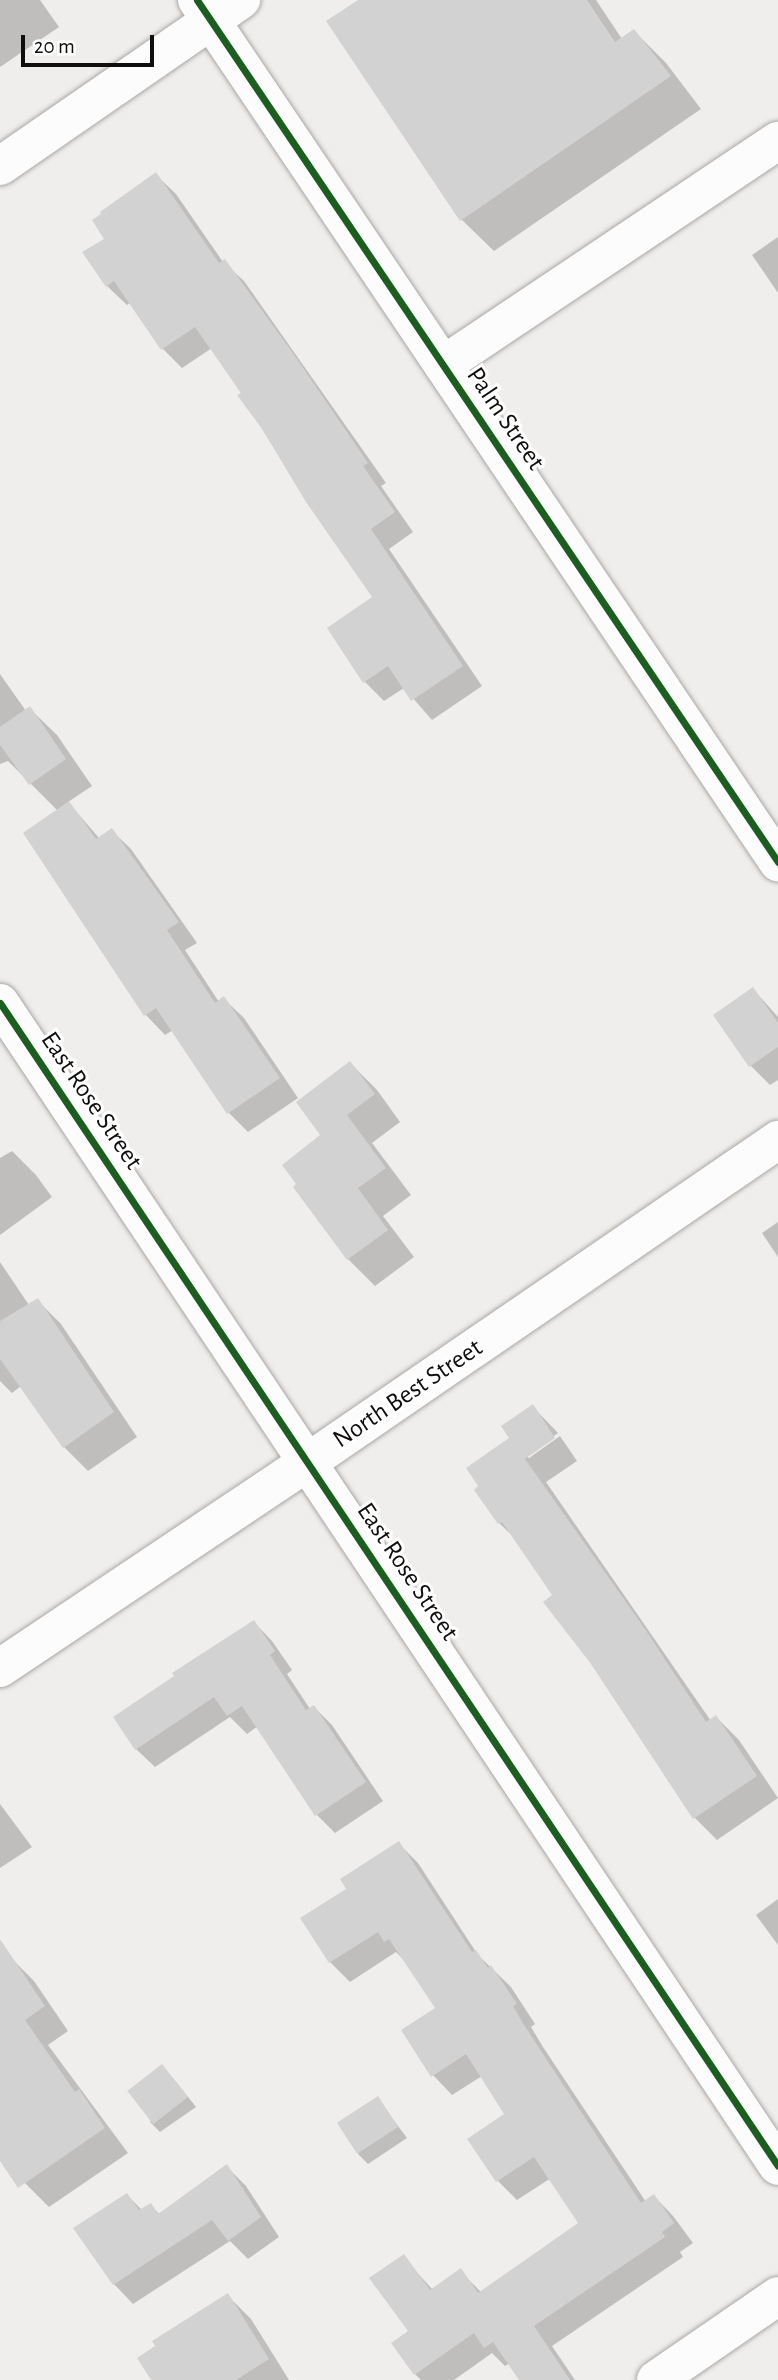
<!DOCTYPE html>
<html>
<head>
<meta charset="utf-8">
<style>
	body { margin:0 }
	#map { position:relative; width:778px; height:2380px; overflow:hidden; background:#f0eeec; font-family:"Alegreya Sans",sans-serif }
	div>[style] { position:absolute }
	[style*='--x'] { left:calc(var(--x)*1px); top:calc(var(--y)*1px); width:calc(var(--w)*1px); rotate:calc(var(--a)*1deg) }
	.shadow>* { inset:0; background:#0003 }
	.building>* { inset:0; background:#d3d2d2; transform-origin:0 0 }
	.roads { filter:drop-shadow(0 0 2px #aaa8a6) drop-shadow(0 0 2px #aaa8a6) }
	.minor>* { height:38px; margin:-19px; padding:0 19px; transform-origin:19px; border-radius:19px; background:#fdfcfc }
	.cycleway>* { height:7px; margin:-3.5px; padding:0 3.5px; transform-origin:3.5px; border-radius:3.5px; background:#1b5e20 }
	span { translate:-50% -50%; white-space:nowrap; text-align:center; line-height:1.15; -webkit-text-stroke:6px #fff; paint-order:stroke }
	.street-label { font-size:26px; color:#100e0d }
	.scale { position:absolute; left:21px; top:35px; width:133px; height:32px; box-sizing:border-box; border:4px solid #100e0d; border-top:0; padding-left:9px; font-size:21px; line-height:24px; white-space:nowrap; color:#100e0d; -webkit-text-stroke:5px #fff; paint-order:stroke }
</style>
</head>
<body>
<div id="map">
	<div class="shadow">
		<i style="clip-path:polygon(0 0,40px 0,59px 27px,0 67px)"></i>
		<i style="clip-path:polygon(361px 0,596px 0,622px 39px,634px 31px,666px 63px,701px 109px,494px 251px,462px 220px)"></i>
		<i style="clip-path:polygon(156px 175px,176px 194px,223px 262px,244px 281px,386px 483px,381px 486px,413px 532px,389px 549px,482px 686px,432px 720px,404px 688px,384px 701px,365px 682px,374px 598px,212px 348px,182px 368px,163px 349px,131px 302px,127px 305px,107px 286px,84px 253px,107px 239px)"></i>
		<i style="clip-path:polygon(778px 237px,778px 293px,752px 255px)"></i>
		<i style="clip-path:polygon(0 674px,26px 711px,30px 709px,57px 735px,92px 786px,68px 802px,99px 838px,111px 830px,131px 849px,197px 943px,185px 950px,219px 1002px,224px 999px,244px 1018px,298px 1098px,248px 1132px,229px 1113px,173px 1030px,165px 1035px,146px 1015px,25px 834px,58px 811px,8px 761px,0 764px)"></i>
		<i style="clip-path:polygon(753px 989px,778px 1017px,778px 1080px,770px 1085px,751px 1066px)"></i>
		<i style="clip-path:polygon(350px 1063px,377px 1090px,400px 1122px,372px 1143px,411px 1195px,383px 1216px,414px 1257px,375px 1286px,348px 1259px,323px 1135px)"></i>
		<i style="clip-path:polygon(12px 1151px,36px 1175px,52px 1197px,0 1235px,0 1158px)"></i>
		<i style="clip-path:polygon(778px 1222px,778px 1257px,762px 1233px)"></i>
		<i style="clip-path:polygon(0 1262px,29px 1305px,37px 1300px,61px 1324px,137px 1437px,88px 1471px,64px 1447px,21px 1386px,12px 1393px,0 1381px)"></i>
		<i style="clip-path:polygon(532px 1406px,558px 1433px,526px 1456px,529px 1458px,560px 1436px,577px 1461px,546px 1482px,711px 1721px,716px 1717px,739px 1740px,778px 1798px,717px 1840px,694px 1817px,555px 1596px,518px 1541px,499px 1523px,512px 1438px)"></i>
		<i style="clip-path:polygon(254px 1622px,272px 1641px,292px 1670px,287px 1674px,310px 1709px,314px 1707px,332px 1725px,383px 1801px,335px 1833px,317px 1815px,258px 1726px,247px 1734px,230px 1717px,155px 1767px,136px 1749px)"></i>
		<i style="clip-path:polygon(0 1804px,32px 1847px,0 1868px)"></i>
		<i style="clip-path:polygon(399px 1844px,418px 1863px,478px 1955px,511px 1987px,535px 2024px,531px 2027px,543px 2047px,646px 2202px,654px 2196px,673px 2216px,693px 2243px,680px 2252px,683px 2257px,552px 2346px,575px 2380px,522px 2380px,510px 2363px,505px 2366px,492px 2353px,454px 2380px,421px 2380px,415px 2374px,403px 2257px,433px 2290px,460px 2271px,482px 2293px,581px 2224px,551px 2178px,517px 2200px,498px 2181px,506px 2114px,482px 2076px,452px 2095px,433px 2075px,437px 2008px,405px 1961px,396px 1952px,350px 1982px,330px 1962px,302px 1919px,349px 1890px)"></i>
		<i style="clip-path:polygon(778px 1899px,778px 1945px,756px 1915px)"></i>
		<i style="clip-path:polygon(0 1956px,10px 1957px,34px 1981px,68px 2031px,48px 2045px,128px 2153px,49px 2207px,25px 2183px,0 2147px)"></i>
		<i style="clip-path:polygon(172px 2077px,196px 2107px,160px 2132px,150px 2122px)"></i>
		<i style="clip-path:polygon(378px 2099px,407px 2138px,368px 2164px,358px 2154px)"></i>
		<i style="clip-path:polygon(227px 2167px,246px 2186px,279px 2237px,248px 2259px,230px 2241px,133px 2304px,114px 2284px,127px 2195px,142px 2210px,151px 2205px,160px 2215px)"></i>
		<i style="clip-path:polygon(228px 2296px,251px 2319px,289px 2380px,153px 2380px)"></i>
	</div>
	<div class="building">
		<i style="clip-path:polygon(358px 0,587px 0,615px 42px,634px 29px,671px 76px,460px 221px,326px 21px)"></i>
		<i style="clip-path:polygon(156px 172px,219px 263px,225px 259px,295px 356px,368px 463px,363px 466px,395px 512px,371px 529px,463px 666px,411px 701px,388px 666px,363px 683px,327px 628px,372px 597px,306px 502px,262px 429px,237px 395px,241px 393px,195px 327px,161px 350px,114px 281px,106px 287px,82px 252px,104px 239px,92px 220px,101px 214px,100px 212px)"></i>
		<i style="clip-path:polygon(30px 706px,66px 759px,29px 785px,0 745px,0 727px)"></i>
		<i style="clip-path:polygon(69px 801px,96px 839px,112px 828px,179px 922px,167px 930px,215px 1003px,224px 996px,280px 1078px,227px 1114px,156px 1008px,144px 1016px,23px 833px)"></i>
		<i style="clip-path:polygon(753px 987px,778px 1023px,778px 1047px,749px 1067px,713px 1015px)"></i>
		<i style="clip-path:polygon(350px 1061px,375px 1094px,347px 1115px,386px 1168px,358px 1188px,388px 1230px,347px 1260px,293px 1187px,296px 1184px,282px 1165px,320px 1135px,296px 1102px)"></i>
		<i style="clip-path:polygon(38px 1298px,114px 1412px,63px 1448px,0 1359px,0 1321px)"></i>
		<i style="clip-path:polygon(533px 1404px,555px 1438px,525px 1459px,643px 1626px,706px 1722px,716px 1715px,757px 1776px,693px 1819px,591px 1664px,543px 1602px,552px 1595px,502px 1522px,498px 1524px,474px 1490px,478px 1486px,466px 1468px,509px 1438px,501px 1426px)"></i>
		<i style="clip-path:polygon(254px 1620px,275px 1651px,270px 1655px,306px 1710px,314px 1705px,366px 1782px,315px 1816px,242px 1706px,227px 1716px,214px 1697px,135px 1750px,113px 1717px,174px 1676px,172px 1673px)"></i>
		<i style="clip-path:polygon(399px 1841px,472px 1952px,476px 1950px,488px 1968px,491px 1965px,517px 2004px,513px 2006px,524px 2025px,641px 2203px,654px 2194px,674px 2223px,662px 2232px,665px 2237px,534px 2326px,570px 2380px,519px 2380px,493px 2342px,484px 2348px,474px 2333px,414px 2375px,391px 2343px,408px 2331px,369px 2278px,404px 2254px,430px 2290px,461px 2268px,478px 2293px,578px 2223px,534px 2157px,496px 2182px,467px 2139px,504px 2114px,466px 2054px,431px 2077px,401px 2030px,435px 2008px,389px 1939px,384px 1942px,378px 1932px,329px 1963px,300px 1918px,346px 1889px,340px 1879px)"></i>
		<i style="clip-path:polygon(0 1939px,45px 2006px,25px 2020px,75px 2092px,79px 2089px,105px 2128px,18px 2188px,0 2161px)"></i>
		<i style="left:162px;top:2064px;width:42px;height:44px;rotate:52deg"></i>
		<i style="left:378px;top:2096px;width:37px;height:49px;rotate:57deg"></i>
		<i style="clip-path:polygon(227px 2164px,261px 2217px,228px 2241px,212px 2220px,113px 2285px,73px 2228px,127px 2193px,139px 2210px,151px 2203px,158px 2214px)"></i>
		<i style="clip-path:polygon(228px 2293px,269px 2359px,236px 2380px,151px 2380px,137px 2358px,155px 2346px,152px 2341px)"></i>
	</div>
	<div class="roads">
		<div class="minor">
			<i style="--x:197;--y:0;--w:1040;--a:56.02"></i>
			<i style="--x:0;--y:166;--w:293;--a:-34.6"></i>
			<i style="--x:443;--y:365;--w:403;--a:-33.8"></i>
			<i style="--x:0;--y:1003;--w:1399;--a:56.22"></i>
			<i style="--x:0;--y:1668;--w:371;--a:-33.8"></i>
			<i style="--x:308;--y:1462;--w:570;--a:-34.42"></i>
			<i style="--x:656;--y:2380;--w:148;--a:-34.5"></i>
		</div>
	</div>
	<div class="cycleway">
		<i style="--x:197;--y:0;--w:1040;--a:56.02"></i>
		<i style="--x:0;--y:1003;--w:1399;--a:56.22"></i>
	</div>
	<div class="street-label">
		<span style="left:505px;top:419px;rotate:56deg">Palm Street</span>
		<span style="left:91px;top:1101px;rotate:56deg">East Rose Street</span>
		<span style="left:408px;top:1394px;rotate:-34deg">North Best Street</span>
		<span style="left:407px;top:1572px;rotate:56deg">East Rose Street</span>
	</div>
	<div class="scale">20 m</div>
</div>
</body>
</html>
